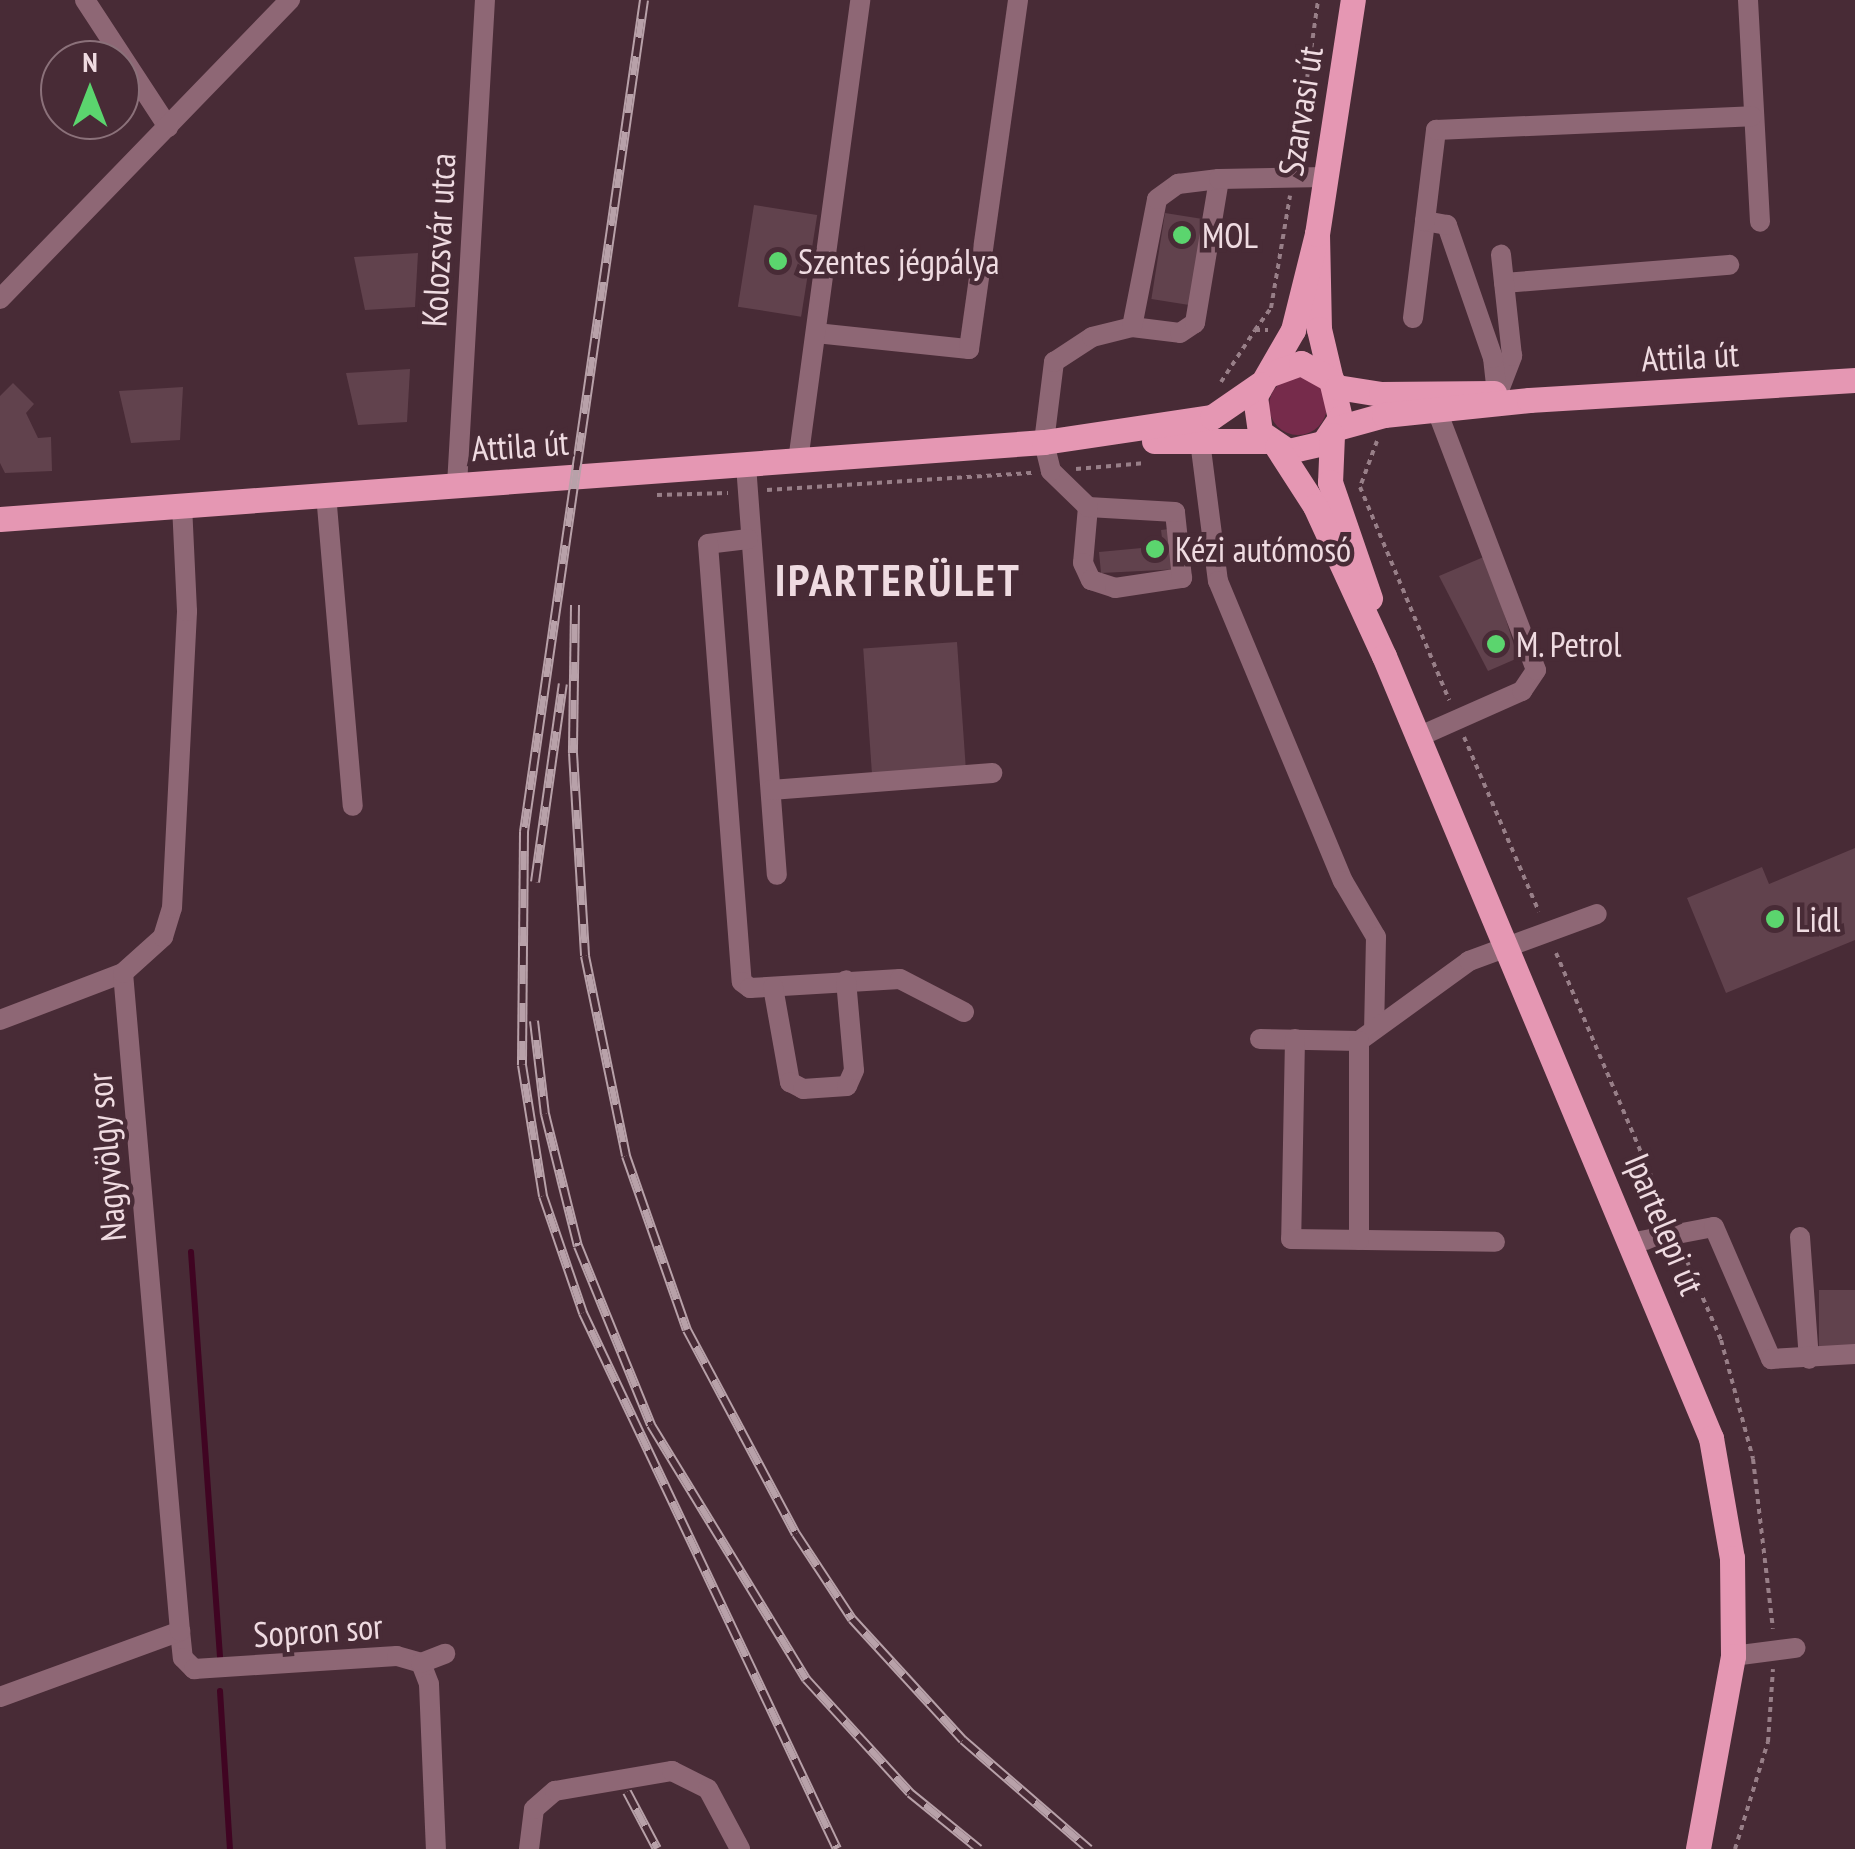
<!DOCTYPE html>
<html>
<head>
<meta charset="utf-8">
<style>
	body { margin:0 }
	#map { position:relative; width:1855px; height:1849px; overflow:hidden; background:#482b36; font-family:"PT Sans Narrow",sans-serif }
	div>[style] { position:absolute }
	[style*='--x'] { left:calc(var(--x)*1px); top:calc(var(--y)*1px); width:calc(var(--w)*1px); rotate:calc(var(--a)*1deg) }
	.green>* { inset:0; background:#762b4b }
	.round { border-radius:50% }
	.stream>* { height:6px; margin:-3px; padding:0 3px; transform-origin:3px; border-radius:3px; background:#400422 }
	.building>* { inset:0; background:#61424d; transform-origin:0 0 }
	.path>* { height:4px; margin-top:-2px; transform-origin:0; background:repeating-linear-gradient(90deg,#987f88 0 5px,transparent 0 10px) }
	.minor>* { height:20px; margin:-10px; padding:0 10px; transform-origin:10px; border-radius:10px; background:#8e6775 }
	.major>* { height:25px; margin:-12.5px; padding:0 12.5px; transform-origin:12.5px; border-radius:12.5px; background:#e597b3 }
	.rail>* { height:10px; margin-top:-5px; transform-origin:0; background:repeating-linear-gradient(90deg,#482b36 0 19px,#b8a1a9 0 38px); box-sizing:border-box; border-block:2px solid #b8a1a9 }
	.dots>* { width:28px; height:28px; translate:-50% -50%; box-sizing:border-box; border:5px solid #482b36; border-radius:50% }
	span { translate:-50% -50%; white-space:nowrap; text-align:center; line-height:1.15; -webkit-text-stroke:9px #482b36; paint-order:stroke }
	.street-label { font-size:35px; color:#efdbe1 }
	.poi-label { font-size:35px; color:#efdbe1 }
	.left { translate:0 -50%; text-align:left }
	.district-label { font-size:45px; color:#efdbe1; font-weight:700; letter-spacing:2.5px }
	.north { position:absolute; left:40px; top:40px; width:100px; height:100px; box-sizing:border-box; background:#482b36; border:2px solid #8b717a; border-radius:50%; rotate:0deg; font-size:28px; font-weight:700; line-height:40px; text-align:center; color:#efdbe1 }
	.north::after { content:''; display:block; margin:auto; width:35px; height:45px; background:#5bd56e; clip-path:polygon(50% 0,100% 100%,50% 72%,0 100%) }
</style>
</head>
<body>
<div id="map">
	<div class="green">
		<i class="round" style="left:1269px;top:377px;width:58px;height:58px"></i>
	</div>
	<div class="stream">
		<i style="--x:191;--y:1252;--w:407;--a:85.9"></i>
		<i style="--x:220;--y:1691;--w:158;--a:86.4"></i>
	</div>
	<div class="building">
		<i style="left:754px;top:205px;width:64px;height:103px;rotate:9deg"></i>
		<i style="left:1165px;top:213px;width:43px;height:87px;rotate:9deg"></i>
		<i style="clip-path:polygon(418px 253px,415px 307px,365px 310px,354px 257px)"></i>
		<i style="clip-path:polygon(410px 369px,407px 422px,358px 425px,346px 373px)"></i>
		<i style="clip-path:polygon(13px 383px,34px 404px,26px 413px,38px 438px,51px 437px,52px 471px,5px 473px,0 463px,0 396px)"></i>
		<i style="clip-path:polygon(183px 387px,180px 440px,131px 443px,119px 391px)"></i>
		<i style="clip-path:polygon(1177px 528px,1181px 569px,1101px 573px,1099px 552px,1163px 546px,1161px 530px)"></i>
		<i style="clip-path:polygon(1486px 556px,1518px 658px,1488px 671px,1439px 576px)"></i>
		<i style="left:957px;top:642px;width:128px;height:94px;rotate:86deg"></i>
		<i style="clip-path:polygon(1855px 848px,1855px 940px,1726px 993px,1687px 898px,1762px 867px,1769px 884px)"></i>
		<i style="left:1855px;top:1290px;width:57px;height:36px;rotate:90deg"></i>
	</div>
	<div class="path">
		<i style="--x:1296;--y:157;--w:159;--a:-82"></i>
		<i style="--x:1255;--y:330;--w:27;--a:-54"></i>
		<i style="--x:1271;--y:308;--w:114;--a:-80.4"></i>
		<i style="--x:1221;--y:382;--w:62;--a:-56.8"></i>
		<i style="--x:1255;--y:330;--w:13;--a:0"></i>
		<i style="--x:1377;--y:441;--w:49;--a:110.3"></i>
		<i style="--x:1360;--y:487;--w:231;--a:67.3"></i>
		<i style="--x:1076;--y:469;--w:70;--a:-4.9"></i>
		<i style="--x:767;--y:490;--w:266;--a:-3.7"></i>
		<i style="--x:657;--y:495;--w:71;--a:-1.6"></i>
		<i style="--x:1464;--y:737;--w:190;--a:66.8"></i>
		<i style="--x:1556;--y:953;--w:286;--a:66.9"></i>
		<i style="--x:1683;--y:1252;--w:96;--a:66.6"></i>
		<i style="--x:1721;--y:1340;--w:123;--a:74.9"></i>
		<i style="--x:1753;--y:1459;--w:171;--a:83.3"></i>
		<i style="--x:1735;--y:1849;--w:112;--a:-72.9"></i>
		<i style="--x:1768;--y:1742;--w:73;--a:-86.1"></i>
	</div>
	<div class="minor">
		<i style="--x:85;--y:0;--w:152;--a:56.8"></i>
		<i style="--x:1748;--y:0;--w:222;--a:86.9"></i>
		<i style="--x:1504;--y:283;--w:226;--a:-4.6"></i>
		<i style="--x:0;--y:299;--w:417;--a:-45.9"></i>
		<i style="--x:1413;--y:318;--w:98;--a:-82.9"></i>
		<i style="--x:1132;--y:327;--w:48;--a:7.1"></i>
		<i style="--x:1180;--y:333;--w:18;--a:-34"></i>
		<i style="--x:1195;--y:323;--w:146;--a:-80.5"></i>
		<i style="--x:816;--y:333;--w:154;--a:6"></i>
		<i style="--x:969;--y:349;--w:352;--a:-82"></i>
		<i style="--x:1498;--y:393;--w:40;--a:-69"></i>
		<i style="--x:1512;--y:356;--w:102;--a:-96.2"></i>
		<i style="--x:1498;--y:403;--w:45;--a:-96.3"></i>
		<i style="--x:1493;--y:358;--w:141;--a:-109.1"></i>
		<i style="--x:1447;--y:225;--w:22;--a:-170"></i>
		<i style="--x:1425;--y:221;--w:92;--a:-83.1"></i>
		<i style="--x:1436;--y:130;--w:316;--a:-2.5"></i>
		<i style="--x:1200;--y:441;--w:141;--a:82.7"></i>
		<i style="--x:1218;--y:581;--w:325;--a:67.4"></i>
		<i style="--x:1343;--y:881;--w:65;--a:59.5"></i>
		<i style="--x:1376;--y:937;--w:92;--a:91.2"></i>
		<i style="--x:798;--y:461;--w:465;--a:-82.3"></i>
		<i style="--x:746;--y:465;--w:411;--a:85.7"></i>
		<i style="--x:457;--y:485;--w:486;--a:-86.7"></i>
		<i style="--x:326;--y:494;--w:313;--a:85.1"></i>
		<i style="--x:1088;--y:507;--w:56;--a:95.1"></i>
		<i style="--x:1083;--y:563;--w:19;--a:65"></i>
		<i style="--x:1091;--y:580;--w:25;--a:18"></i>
		<i style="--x:1115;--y:588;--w:68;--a:-8.5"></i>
		<i style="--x:1182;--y:578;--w:66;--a:-96.1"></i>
		<i style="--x:1175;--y:512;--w:87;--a:-176.7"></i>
		<i style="--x:1088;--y:507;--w:52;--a:-135.8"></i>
		<i style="--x:1051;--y:471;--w:30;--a:-104"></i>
		<i style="--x:1044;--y:442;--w:81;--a:-82.9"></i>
		<i style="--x:1054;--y:362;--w:45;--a:-33.3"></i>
		<i style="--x:1092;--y:337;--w:41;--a:-14"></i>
		<i style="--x:1132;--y:327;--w:130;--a:-78.9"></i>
		<i style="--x:1157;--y:199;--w:26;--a:-36"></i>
		<i style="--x:1178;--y:184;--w:41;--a:-7"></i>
		<i style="--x:1219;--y:179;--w:106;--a:-1.1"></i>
		<i style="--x:748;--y:539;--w:40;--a:172.9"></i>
		<i style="--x:708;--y:544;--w:439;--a:85.6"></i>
		<i style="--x:742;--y:982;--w:10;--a:37"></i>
		<i style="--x:750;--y:988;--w:150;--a:-3.4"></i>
		<i style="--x:900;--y:979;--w:72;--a:27.3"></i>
		<i style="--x:1418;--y:737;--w:114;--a:-23.9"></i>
		<i style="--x:1522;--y:691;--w:25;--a:-56"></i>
		<i style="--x:1536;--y:670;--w:277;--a:-110.9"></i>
		<i style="--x:771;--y:790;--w:222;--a:-4.4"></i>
		<i style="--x:773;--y:987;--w:97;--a:79.9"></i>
		<i style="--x:790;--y:1082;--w:15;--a:28"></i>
		<i style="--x:803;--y:1089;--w:44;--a:-3.9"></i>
		<i style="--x:847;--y:1086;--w:17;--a:-66"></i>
		<i style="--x:854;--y:1070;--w:90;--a:-95.1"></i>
		<i style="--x:0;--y:1020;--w:132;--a:-20.9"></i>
		<i style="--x:1260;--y:1039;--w:99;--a:1.2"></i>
		<i style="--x:1359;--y:1041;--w:136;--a:-36"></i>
		<i style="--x:1469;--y:961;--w:136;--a:-20.2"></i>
		<i style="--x:1295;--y:1039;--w:200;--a:91.1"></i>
		<i style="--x:1291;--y:1239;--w:204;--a:0.8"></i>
		<i style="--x:1359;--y:1041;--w:199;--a:90"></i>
		<i style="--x:1800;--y:1237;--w:122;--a:85.8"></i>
		<i style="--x:1635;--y:1242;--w:80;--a:-10.8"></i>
		<i style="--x:1714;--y:1227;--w:144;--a:66.6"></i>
		<i style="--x:1771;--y:1359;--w:84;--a:-3.4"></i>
		<i style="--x:180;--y:1631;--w:27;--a:84"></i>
		<i style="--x:183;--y:1658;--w:16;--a:45"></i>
		<i style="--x:194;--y:1669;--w:203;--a:-3.7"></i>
		<i style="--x:397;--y:1656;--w:25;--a:16"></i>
		<i style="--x:421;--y:1663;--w:22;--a:69"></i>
		<i style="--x:429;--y:1684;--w:165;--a:87.6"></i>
		<i style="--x:1733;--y:1656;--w:63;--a:-7.4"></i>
		<i style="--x:421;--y:1663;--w:26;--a:-21"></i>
		<i style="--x:0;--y:1697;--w:192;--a:-20.1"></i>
		<i style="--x:180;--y:1631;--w:660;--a:-94.95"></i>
		<i style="--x:123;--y:973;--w:54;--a:-42"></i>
		<i style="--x:163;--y:937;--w:30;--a:-73"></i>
		<i style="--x:172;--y:908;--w:297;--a:-87.1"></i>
		<i style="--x:187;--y:611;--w:106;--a:-92.7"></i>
		<i style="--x:529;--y:1849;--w:40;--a:-82.9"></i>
		<i style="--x:534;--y:1809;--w:28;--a:-41"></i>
		<i style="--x:555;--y:1791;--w:119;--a:-9.7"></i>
		<i style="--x:672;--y:1771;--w:40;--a:26.6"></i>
		<i style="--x:708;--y:1789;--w:68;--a:61.9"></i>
	</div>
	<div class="major">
		<i style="--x:1317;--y:234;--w:95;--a:88.8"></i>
		<i style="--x:1319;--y:329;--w:91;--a:76.7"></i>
		<i style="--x:1340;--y:418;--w:30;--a:124"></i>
		<i style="--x:1323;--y:443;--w:36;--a:167"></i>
		<i style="--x:1288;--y:451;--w:34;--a:-146"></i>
		<i style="--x:1260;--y:432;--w:36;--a:-98"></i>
		<i style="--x:1255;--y:396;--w:76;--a:-60.1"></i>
		<i style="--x:1293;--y:330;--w:99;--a:-76"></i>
		<i style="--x:1317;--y:234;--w:237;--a:-81.3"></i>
		<i style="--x:1268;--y:375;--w:35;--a:-20"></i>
		<i style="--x:1301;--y:363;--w:35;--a:29"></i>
		<i style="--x:1337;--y:387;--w:45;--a:9"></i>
		<i style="--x:1381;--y:394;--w:113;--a:-0.5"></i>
		<i style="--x:1337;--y:428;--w:49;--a:-15.5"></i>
		<i style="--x:1384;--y:415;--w:146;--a:-5.9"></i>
		<i style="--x:1529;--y:400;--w:327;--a:-3.5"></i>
		<i style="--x:1332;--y:435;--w:47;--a:92.4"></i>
		<i style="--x:1330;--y:482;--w:123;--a:71"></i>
		<i style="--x:1154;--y:441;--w:115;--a:0"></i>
		<i style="--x:1277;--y:447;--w:70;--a:57.2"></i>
		<i style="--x:1315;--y:506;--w:165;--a:65.3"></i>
		<i style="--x:1384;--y:656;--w:848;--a:67.31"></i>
		<i style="--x:1711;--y:1438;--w:122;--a:80.1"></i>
		<i style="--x:1732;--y:1558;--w:98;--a:89.4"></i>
		<i style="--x:1733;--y:1656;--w:196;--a:100.3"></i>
		<i style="--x:0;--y:519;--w:1047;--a:-4.22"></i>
		<i style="--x:1044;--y:442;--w:170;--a:-8.5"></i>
		<i style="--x:1212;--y:417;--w:58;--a:-34.5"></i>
	</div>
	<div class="rail">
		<i style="--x:644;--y:0;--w:841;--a:98.21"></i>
		<i style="--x:524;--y:832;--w:233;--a:90.5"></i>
		<i style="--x:522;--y:1065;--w:133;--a:80.9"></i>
		<i style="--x:543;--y:1196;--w:124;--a:71.1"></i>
		<i style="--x:583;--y:1313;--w:593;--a:64.64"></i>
		<i style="--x:575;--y:605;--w:148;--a:90.8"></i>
		<i style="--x:573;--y:753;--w:203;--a:86.6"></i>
		<i style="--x:585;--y:956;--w:204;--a:78.4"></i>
		<i style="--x:626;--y:1156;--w:184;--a:70.7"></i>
		<i style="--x:687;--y:1330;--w:231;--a:61.9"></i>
		<i style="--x:796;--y:1534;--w:102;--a:56.6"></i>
		<i style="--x:852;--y:1619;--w:164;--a:47.5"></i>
		<i style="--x:963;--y:1740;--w:167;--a:40.9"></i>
		<i style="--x:535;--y:882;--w:200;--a:-82"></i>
		<i style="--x:534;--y:1021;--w:94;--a:83.3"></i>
		<i style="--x:545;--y:1114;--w:136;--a:76"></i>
		<i style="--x:578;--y:1246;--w:193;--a:67.8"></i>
		<i style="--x:651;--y:1425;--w:298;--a:58.6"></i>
		<i style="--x:806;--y:1679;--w:154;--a:47.6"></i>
		<i style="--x:910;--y:1793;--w:89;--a:39.1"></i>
		<i style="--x:627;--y:1792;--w:64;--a:62.2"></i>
	</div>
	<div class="dots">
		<i style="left:1182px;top:235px;background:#5bd56e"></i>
		<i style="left:778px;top:261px;background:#5bd56e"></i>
		<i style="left:1155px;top:549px;background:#5bd56e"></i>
		<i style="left:1496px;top:644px;background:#5bd56e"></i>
		<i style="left:1775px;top:919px;background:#5bd56e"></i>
	</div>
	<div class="street-label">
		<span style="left:1300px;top:111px;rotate:-81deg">Szarvasi út</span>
		<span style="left:438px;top:240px;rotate:-87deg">Kolozsvár utca</span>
		<span style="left:1690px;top:356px;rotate:-3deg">Attila út</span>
		<span style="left:520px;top:445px;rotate:-4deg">Attila út</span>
		<span style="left:106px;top:1157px;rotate:-95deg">Nagyvölgy sor</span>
		<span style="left:1665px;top:1224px;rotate:67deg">Ipartelepi út</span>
		<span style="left:318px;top:1630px;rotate:-4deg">Sopron sor</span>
	</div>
	<div class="poi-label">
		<span class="left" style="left:1202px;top:235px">MOL</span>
		<span class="left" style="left:798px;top:261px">Szentes jégpálya</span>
		<span class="left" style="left:1175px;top:549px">Kézi autómosó</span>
		<span class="left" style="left:1516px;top:644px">M. Petrol</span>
		<span class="left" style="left:1795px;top:919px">Lidl</span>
	</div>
	<div class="district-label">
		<span style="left:898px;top:580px">IPARTERÜLET</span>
	</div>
	<div class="north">N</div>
</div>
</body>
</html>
